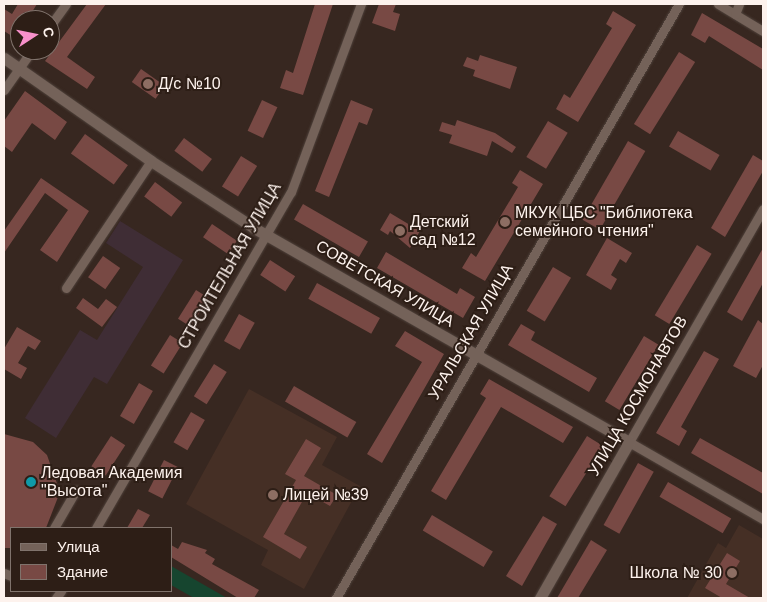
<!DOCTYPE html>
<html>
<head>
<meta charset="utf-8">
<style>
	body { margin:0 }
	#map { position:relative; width:767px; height:602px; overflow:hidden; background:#372720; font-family:Helvetica,sans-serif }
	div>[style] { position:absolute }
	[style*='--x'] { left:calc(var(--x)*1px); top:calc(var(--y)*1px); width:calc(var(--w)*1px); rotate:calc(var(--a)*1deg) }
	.industrial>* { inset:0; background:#3f2d35 }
	.built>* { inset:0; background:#452f25 }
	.green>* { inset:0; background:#16452f }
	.building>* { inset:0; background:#784944; transform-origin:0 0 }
	.roads { filter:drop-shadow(0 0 1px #4f423b) drop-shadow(0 0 1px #4f423b) }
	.minor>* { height:9px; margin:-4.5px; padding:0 4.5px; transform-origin:4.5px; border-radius:4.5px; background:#746259 }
	.tertiary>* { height:11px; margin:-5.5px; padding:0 5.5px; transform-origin:5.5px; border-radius:5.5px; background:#746259 }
	.dots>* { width:14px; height:14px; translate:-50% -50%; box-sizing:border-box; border:2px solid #2d1e16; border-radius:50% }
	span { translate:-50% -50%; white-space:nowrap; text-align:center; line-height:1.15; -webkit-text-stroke:4px #2d1e16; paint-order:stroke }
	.poi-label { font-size:16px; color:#fdf2ed }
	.left { translate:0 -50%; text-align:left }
	.right { translate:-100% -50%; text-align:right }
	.street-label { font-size:16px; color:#fdf2ed }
	.frame { position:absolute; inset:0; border:5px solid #fdf2ed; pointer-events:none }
	.legend { position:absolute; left:10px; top:527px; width:162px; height:65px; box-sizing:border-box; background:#2d1e16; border:1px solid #80736c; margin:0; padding:6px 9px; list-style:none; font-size:15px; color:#fdf2ed }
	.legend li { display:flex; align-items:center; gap:10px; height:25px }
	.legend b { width:25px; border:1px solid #80736c }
	.north { position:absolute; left:10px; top:10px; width:50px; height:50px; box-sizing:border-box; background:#2d1e16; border:1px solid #80736c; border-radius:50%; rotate:79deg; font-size:14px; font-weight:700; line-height:20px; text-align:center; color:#fdf2ed }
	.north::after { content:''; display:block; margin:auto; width:18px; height:22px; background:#f890cb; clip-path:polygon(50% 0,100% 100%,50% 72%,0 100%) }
</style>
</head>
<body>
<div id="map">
	<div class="industrial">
		<i style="clip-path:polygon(120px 221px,183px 260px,107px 384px,94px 377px,56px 438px,25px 418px,80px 330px,97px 340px,143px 267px,106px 243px)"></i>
	</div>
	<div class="built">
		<i style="clip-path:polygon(249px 389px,337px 437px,322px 465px,360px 486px,304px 589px,261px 565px,268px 550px,186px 504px)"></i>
		<i style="clip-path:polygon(739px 525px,763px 539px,763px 598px,687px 598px,718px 543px,726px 548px)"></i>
	</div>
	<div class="green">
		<i style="clip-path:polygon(171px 566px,227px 598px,194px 598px,171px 585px)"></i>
	</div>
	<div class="building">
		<i style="clip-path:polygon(18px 4px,37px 4px,27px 20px,20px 20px,15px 38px,4px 31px,4px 9px,12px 14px)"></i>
		<i style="clip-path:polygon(87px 4px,106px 4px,67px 57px,95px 77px,87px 89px,45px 61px)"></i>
		<i style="clip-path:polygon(315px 4px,333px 4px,303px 95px,280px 88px,286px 70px,293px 73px)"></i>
		<i style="clip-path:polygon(379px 4px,396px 4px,393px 12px,400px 14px,395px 31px,372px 23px)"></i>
		<i style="clip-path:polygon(613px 11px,636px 25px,578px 122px,556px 109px,564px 94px,570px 98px,612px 28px,606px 24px)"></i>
		<i style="clip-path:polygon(702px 13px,763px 49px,763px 70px,709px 36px,705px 43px,691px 35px)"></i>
		<i style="left:679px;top:52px;width:19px;height:85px;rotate:32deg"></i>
		<i style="clip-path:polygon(480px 55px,517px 67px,510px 89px,473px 76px,475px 70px,463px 66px,467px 57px,478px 61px)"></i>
		<i style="left:141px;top:69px;width:29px;height:16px;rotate:35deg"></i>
		<i style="clip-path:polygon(25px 91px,67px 122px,55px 140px,32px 123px,12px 152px,4px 146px,4px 121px)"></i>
		<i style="left:262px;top:100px;width:17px;height:34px;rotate:25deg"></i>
		<i style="clip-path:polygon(351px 100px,373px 109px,367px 125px,359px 122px,329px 197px,315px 191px)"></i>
		<i style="clip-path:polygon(457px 120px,495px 133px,516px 147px,512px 153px,492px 141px,487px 156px,449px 143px,452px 135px,439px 131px,442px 122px,455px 126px)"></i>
		<i style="left:548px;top:121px;width:23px;height:42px;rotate:31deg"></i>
		<i style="left:678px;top:131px;width:48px;height:18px;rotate:30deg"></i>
		<i style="left:85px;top:134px;width:53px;height:24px;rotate:36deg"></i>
		<i style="left:184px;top:138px;width:35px;height:16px;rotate:37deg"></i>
		<i style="left:628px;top:141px;width:20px;height:91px;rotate:30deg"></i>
		<i style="clip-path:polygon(753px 155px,763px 161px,763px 171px,725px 237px,711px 228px)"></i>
		<i style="left:241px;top:156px;width:19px;height:36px;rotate:32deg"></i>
		<i style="clip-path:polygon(520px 170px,543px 184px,485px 281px,462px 268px,471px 253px,476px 257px,518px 187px,512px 183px)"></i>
		<i style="clip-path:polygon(41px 178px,89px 211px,57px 262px,40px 250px,68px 210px,45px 193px,4px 253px,4px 231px)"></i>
		<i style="left:155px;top:182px;width:34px;height:18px;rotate:37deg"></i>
		<i style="left:303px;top:204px;width:75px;height:18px;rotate:30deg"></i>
		<i style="clip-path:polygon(390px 213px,420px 231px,410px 248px,390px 231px,388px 235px,380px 230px)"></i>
		<i style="left:212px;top:224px;width:30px;height:16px;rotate:34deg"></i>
		<i style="clip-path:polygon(607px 238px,632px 253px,626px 263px,620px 259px,611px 275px,617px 279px,611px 290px,586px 275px)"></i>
		<i style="left:697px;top:245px;width:17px;height:82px;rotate:31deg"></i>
		<i style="clip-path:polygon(763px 248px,763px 283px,742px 321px,727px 312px)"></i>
		<i style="clip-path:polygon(386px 252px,457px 294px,460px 288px,475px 297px,463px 318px,377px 268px)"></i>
		<i style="left:103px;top:256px;width:21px;height:26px;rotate:35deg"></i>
		<i style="left:270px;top:260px;width:30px;height:18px;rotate:33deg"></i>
		<i style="left:553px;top:267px;width:21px;height:51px;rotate:31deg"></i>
		<i style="left:317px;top:283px;width:72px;height:18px;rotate:29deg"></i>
		<i style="left:196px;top:290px;width:15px;height:34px;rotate:32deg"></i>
		<i style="clip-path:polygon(83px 298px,98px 309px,106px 299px,117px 307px,102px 327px,76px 308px)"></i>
		<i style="left:239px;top:314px;width:18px;height:31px;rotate:29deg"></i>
		<i style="clip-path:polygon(758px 320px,763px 324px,763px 365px,756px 378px,733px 366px)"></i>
		<i style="clip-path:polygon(521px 324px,535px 332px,531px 340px,597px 378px,589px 392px,508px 345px)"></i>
		<i style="clip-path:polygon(17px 327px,41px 341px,35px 350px,28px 346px,18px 363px,27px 368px,21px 379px,4px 369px,4px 349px)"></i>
		<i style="clip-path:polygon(405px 331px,444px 354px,382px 463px,367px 454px,422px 362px,395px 346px)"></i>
		<i style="left:170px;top:335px;width:15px;height:36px;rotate:32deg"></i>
		<i style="left:644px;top:336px;width:17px;height:76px;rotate:31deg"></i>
		<i style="clip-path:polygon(704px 351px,719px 359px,681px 427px,687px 431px,679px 446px,656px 433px)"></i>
		<i style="left:214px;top:364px;width:15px;height:38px;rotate:32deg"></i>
		<i style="clip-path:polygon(489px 379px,573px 427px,563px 443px,501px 407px,446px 500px,431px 491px,486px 398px,480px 394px)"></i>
		<i style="left:139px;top:383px;width:16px;height:38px;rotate:30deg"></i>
		<i style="left:294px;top:386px;width:72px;height:18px;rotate:30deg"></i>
		<i style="left:191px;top:412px;width:16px;height:35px;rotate:30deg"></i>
		<i style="clip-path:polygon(4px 434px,33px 442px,47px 455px,60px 492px,46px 528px,11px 528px,11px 548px,4px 548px)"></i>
		<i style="left:111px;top:436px;width:17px;height:36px;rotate:33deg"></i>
		<i style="left:587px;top:436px;width:19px;height:71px;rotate:32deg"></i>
		<i style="clip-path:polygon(700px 438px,763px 473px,763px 494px,691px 453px)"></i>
		<i style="clip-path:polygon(306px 439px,321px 448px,304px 476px,337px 495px,330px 506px,307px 493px,284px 534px,307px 547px,300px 559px,263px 537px,296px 480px,285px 474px)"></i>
		<i style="left:164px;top:460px;width:16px;height:35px;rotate:27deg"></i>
		<i style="left:638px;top:463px;width:18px;height:71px;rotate:29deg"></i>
		<i style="left:668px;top:482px;width:73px;height:17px;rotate:30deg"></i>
		<i style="clip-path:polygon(138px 509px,150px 515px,142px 528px,127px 528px)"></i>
		<i style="left:432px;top:515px;width:71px;height:18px;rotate:31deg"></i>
		<i style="clip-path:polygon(543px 516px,557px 524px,522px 586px,506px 576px)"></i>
		<i style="clip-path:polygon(591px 540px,607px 550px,578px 598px,557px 598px)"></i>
		<i style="clip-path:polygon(182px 542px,207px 550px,205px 553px,215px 559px,212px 564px,259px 590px,254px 598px,238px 598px,171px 557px,171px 545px,178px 549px)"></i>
		<i style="clip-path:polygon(727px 553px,740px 561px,726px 584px,750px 598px,722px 598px,705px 588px)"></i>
	</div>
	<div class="roads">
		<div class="minor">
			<i style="--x:718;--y:4;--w:52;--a:31"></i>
			<i style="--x:735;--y:14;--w:11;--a:-68"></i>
			<i style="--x:50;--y:26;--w:27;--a:-54"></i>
			<i style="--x:4;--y:90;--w:49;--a:-55"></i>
			<i style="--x:763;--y:209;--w:269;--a:119.9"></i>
			<i style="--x:629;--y:442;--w:155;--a:29.9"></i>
			<i style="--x:66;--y:288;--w:153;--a:-56.2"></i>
			<i style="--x:54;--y:528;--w:44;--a:-59.9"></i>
			<i style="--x:96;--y:528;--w:388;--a:-59.9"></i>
			<i style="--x:291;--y:192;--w:201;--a:-69.6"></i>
			<i style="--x:4;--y:573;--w:8;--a:23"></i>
			<i style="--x:56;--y:598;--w:9;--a:-54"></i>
			<i style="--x:336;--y:598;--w:686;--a:-60"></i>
		</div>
		<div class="tertiary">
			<i style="--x:4;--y:58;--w:179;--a:35"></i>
			<i style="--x:151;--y:161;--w:123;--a:33"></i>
			<i style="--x:254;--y:228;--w:432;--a:29.7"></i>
			<i style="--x:629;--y:442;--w:180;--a:119.7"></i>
		</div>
	</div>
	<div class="dots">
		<i style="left:148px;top:84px;background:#8d6e63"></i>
		<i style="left:505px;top:222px;background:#8d6e63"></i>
		<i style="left:400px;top:231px;background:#8d6e63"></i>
		<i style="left:31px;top:482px;background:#0f9aa8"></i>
		<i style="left:273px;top:495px;background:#8d6e63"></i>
		<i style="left:732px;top:573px;background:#8d6e63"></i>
	</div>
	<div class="poi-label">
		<span class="left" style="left:158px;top:84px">Д/с №10</span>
		<span class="left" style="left:515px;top:222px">МКУК ЦБС "Библиотека<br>семейного чтения"</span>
		<span class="left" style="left:410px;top:231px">Детский<br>сад №12</span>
		<span class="left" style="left:41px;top:482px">Ледовая Академия<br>"Высота"</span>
		<span class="left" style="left:283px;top:495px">Лицей №39</span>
		<span class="right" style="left:722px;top:573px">Школа № 30</span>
	</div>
	<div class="street-label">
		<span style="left:230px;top:266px;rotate:-60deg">СТРОИТЕЛЬНАЯ УЛИЦА</span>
		<span style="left:385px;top:284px;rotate:30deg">СОВЕТСКАЯ УЛИЦА</span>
		<span style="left:471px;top:332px;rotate:-60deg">УРАЛЬСКАЯ УЛИЦА</span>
		<span style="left:638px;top:396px;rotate:-60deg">УЛИЦА КОСМОНАВТОВ</span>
	</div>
	<div class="frame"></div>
	<ul class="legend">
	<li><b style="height:6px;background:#746259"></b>Улица</li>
	<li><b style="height:14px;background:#784944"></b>Здание</li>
	</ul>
	<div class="north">С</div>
</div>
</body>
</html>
